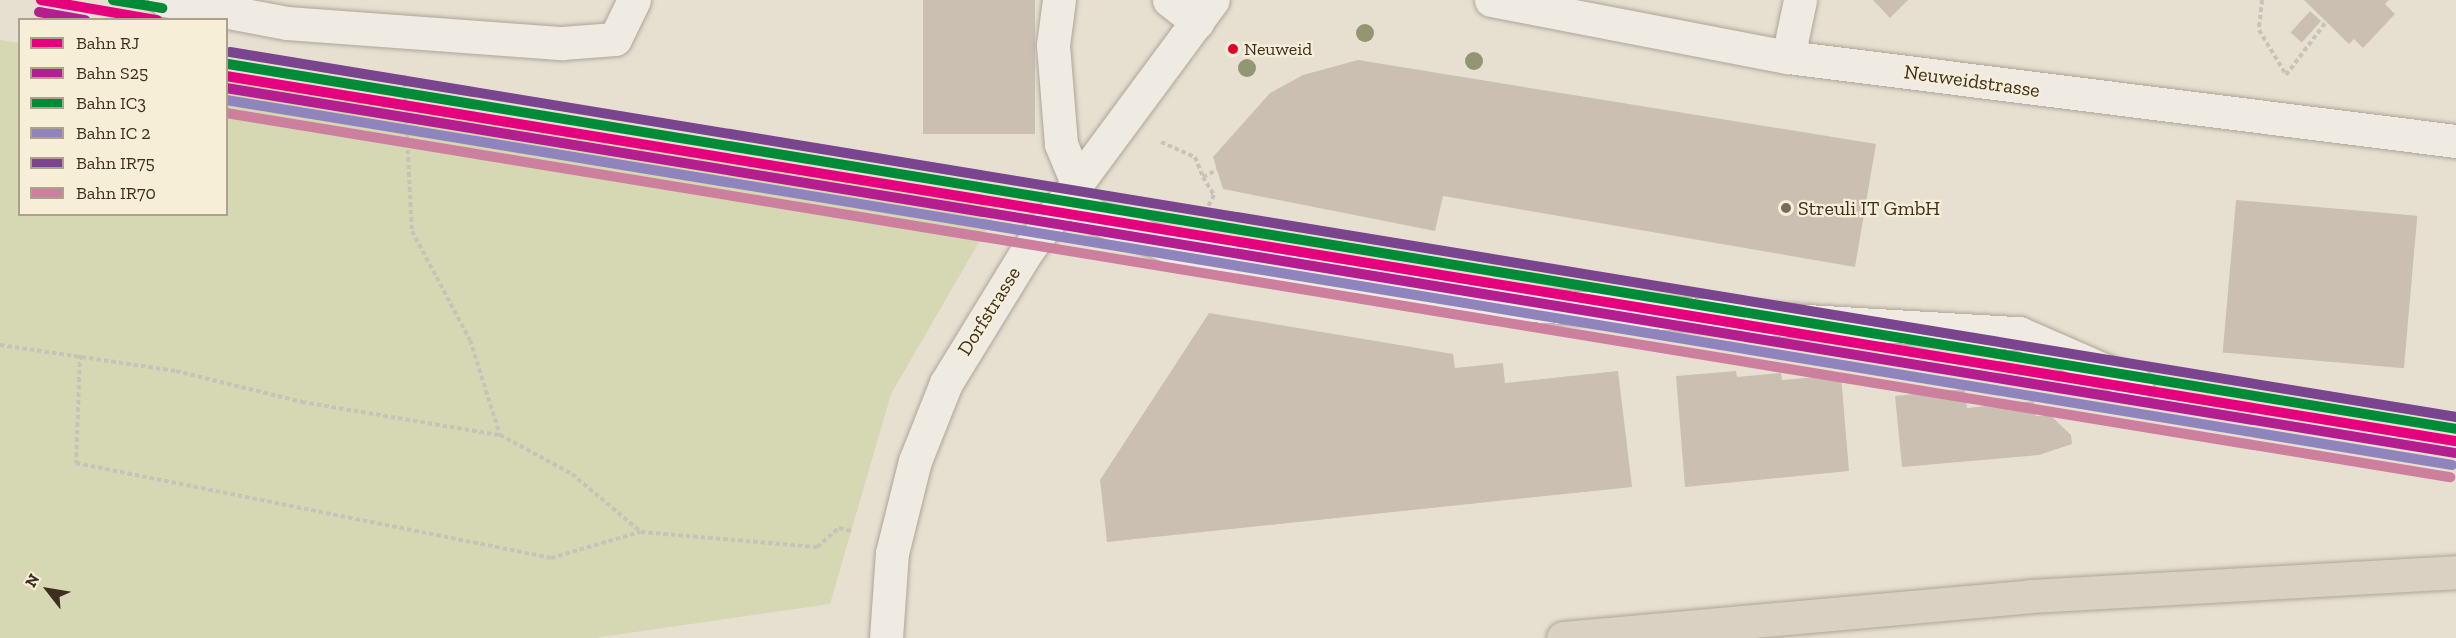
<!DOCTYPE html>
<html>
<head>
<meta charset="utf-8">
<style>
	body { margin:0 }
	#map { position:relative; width:2456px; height:638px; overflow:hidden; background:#e7e0d1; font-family:"Zilla Slab",serif }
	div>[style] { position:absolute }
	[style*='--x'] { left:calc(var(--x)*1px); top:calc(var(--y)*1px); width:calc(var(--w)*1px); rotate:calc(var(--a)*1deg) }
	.green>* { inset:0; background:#d6d7b3 }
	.building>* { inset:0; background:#cbbfb2; transform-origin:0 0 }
	.path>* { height:4px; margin-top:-2px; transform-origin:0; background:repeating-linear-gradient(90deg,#c8c2b9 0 4.5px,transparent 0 7.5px) }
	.roads { filter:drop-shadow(0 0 2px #ada599) drop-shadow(0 0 2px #ada599) }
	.minor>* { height:33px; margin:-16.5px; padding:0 16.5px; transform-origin:16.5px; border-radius:16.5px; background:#efebe3 }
	.highway>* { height:33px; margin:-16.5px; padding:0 16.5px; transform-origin:16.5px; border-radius:16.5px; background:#dad1c2 }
	.rail-1>* { height:10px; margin:-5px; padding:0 5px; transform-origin:5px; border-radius:5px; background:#e5007d }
	.rail-2>* { height:10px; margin:-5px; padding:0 5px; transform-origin:5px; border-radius:5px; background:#b41e8e }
	.rail-3>* { height:10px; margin:-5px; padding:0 5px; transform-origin:5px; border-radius:5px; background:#008b39 }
	.rail-4>* { height:10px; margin:-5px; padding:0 5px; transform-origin:5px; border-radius:5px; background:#9084bd }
	.rail-5>* { height:10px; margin:-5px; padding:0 5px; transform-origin:5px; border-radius:5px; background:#7a448f }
	.rail-6>* { height:10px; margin:-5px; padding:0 5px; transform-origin:5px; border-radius:5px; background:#cd7f9e }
	.trees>* { width:18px; height:18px; margin:-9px; border-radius:50%; background:#929673 }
	.dots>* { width:16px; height:16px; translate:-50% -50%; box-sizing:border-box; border:3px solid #f7eed8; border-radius:50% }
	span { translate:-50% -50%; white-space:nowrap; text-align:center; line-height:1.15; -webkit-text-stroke:4.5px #f7eed8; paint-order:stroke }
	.bus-label { font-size:18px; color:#3d2e20 }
	.left { translate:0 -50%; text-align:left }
	.street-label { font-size:20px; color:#3d2e20 }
	.poi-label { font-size:20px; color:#3d2e20 }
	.legend { position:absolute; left:18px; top:18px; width:210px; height:198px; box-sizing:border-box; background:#f7eed8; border:2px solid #ada18e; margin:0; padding:8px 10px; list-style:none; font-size:18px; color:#3d2e20 }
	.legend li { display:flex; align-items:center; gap:12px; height:30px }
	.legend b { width:30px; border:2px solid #ada18e }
	.north { position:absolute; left:18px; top:560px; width:60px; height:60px; -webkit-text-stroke:4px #f7eed8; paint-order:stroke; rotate:301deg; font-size:16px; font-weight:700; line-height:24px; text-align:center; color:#3d2e20 }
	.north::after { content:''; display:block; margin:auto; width:21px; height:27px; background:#3d2e20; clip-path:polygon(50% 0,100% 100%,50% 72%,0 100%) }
</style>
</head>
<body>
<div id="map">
	<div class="green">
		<i style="clip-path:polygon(0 40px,19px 43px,20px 214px,226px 214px,227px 76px,1004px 199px,891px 394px,830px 604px,594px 638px,0 638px)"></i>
	</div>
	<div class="building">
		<i style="left:923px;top:0;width:112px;height:134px"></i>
		<i style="clip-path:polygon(1873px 0,1908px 0,1890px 18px)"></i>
		<i style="clip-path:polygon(2304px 0,2389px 0,2385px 4px,2395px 14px,2363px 48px,2354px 39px,2349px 44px)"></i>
		<i style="left:2310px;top:11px;width:15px;height:29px;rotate:42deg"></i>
		<i style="clip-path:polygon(1358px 60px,1876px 144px,1855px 267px,1443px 196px,1435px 231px,1223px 189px,1213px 157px,1270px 93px,1303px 75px)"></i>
		<i style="left:2236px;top:200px;width:182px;height:153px;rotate:5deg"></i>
		<i style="clip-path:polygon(1209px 313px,1453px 354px,1455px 368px,1503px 363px,1505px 383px,1618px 371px,1632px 487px,1107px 542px,1100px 480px)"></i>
		<i style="clip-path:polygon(1736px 371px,1737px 377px,1781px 373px,1782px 380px,1841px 375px,1849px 471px,1685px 487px,1676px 376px)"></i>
		<i style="clip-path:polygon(1965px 389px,1967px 408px,2034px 401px,2036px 416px,2050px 415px,2071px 435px,2072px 444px,2039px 455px,1902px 467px,1895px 396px)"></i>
	</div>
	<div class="path">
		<i style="--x:2262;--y:0;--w:30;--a:96"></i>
		<i style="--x:2259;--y:30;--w:52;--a:59"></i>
		<i style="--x:404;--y:75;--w:156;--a:87.1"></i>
		<i style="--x:412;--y:231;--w:123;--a:62"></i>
		<i style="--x:470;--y:340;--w:100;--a:72.5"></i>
		<i style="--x:2286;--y:75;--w:66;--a:-53"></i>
		<i style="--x:1161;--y:142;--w:37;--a:24"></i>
		<i style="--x:1195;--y:157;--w:22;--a:68"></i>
		<i style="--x:1203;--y:177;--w:16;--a:-27"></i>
		<i style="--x:1203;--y:177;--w:21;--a:59"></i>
		<i style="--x:1214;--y:195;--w:15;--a:118"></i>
		<i style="--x:0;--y:345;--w:178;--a:8.4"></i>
		<i style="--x:176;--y:371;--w:130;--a:13.8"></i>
		<i style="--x:302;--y:402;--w:201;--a:9.5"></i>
		<i style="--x:500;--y:435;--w:82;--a:28.4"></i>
		<i style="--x:572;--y:474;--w:90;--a:40"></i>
		<i style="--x:641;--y:532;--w:177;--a:4.9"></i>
		<i style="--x:817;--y:547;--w:29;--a:-41"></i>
		<i style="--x:839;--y:528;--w:13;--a:13"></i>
		<i style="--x:80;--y:355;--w:108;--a:92.1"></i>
		<i style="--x:76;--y:463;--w:484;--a:11.3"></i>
		<i style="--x:551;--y:558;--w:93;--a:-16.3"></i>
	</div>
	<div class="roads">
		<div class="minor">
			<i style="--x:165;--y:0;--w:124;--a:10.7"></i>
			<i style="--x:287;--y:23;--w:276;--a:4.2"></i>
			<i style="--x:562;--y:43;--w:53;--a:-4.3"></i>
			<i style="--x:615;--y:39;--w:43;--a:-64"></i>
			<i style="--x:1059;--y:0;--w:45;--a:97.6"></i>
			<i style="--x:1053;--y:45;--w:99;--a:85.4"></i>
			<i style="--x:1061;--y:144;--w:42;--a:67.7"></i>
			<i style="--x:1169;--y:0;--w:36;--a:38"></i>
			<i style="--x:1491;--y:0;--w:302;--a:10.9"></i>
			<i style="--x:1788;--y:57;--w:673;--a:7.17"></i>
			<i style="--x:1788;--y:57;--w:58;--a:-78.1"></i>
			<i style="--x:1066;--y:198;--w:40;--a:32"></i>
			<i style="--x:1100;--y:219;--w:76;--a:21.5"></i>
			<i style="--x:1171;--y:247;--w:363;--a:9.2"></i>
			<i style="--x:1529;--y:305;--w:491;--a:3.3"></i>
			<i style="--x:2019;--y:333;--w:128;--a:23.6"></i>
			<i style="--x:886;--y:638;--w:85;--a:-86"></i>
			<i style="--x:892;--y:553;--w:95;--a:-76"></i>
			<i style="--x:915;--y:461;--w:84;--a:-68.3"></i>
			<i style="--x:946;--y:383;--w:155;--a:-58.5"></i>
			<i style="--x:1027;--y:251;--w:312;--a:-53.5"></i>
		</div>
		<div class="highway">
			<i style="--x:1563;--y:638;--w:469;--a:-5.1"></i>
			<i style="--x:2030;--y:596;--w:427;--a:-3.2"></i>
		</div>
	</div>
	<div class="rail-1">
		<i style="--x:41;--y:0;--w:118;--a:9.8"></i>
		<i style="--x:226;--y:76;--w:2260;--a:9.3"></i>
	</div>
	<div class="rail-2">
		<i style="--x:39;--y:12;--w:47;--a:9.9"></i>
		<i style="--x:226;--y:88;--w:2258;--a:9.3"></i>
	</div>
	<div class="rail-3">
		<i style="--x:113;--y:0;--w:50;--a:9.3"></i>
		<i style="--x:228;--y:64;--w:2258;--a:9.3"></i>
	</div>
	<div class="rail-4">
		<i style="--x:226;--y:100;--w:2256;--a:9.31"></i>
	</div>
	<div class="rail-5">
		<i style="--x:230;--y:52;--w:2256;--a:9.31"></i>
	</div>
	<div class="rail-6">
		<i style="--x:226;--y:113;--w:2254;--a:9.3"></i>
	</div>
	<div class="trees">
		<i style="left:1365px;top:33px"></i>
		<i style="left:1474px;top:61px"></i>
		<i style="left:1247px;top:68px"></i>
	</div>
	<div class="dots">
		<i style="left:1233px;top:49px;background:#e4002b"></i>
		<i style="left:1786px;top:208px;background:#786c5e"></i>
	</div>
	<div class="bus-label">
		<span class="left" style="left:1244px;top:49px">Neuweid</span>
	</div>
	<div class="street-label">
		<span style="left:1972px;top:81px;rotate:8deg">Neuweidstrasse</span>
		<span style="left:989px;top:311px;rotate:-58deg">Dorfstrasse</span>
	</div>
	<div class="poi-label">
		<span class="left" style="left:1798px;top:208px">Streuli IT GmbH</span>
	</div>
	<ul class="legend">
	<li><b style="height:8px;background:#e5007d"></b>Bahn RJ</li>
	<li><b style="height:8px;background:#b41e8e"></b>Bahn S25</li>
	<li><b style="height:8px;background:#008b39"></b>Bahn IC3</li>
	<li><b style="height:8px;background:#9084bd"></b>Bahn IC 2</li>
	<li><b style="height:8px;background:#7a448f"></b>Bahn IR75</li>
	<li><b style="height:8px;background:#cd7f9e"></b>Bahn IR70</li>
	</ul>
	<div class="north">N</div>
</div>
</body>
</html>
